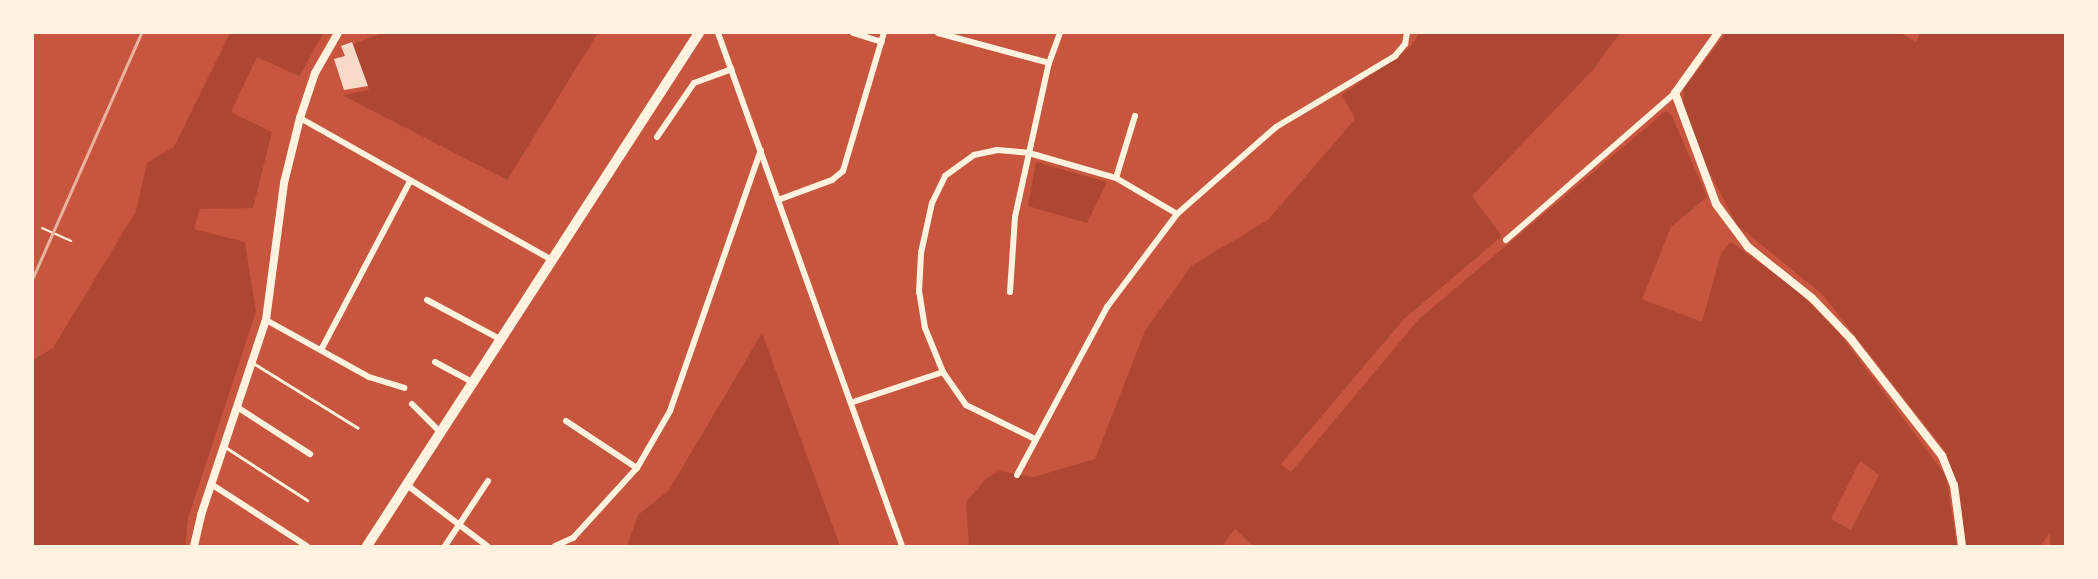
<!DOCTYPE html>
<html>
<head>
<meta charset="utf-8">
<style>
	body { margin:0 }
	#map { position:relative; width:2098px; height:579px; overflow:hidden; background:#c8553d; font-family:Jost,sans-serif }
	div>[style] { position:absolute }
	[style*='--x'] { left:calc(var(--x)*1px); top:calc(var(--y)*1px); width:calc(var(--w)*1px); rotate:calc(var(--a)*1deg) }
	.green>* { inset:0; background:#ae4732 }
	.building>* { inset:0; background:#f7dbc8 }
	.path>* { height:2px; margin:-1px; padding:0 1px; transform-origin:1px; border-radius:1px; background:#fff3e0 }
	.service>* { height:3px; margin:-1.5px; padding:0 1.5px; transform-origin:1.5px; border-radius:1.5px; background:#fff3e0 }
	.minor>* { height:6px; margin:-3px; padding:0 3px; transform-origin:3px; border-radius:3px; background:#fff3e0 }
	.tertiary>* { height:8px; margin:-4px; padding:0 4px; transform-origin:4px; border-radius:4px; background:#fff3e0 }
	.primary>* { height:10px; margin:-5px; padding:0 5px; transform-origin:5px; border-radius:5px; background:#fff3e0 }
	.rail>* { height:3px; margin:-1.5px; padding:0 1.5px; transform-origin:1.5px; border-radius:1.5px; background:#e9b49f }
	span { translate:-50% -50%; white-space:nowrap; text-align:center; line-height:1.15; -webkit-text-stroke:6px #fff3e0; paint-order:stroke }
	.frame { position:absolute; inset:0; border:34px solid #fff3e0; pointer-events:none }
</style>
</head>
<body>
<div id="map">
	<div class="green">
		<i style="clip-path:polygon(230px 33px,324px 33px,299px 76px,257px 57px,231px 112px,272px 132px,253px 208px,200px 209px,194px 229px,245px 242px,256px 312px,188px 518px,185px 546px,33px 546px,33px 360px,53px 348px,136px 211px,147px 163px,174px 147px)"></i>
		<i style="clip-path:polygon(382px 33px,598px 33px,507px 180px,342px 95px,369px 90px,353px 44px)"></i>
		<i style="clip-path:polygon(evenodd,1620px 33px,1592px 71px,1472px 196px,1502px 236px,1404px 319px,1281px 464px,1291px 472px,1419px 319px,1666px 111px,1672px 116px,1707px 197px,1671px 227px,1642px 299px,1702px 322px,1721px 253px,1731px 242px,1797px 290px,1840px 334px,1946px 476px,1957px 546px,1253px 546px,1235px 529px,1222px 546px,969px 546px,966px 502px,986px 479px,999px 471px,1034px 477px,1095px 459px,1145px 331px,1191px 266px,1268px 220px,1355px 119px,1342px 95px,1411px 46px,1419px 34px,1620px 33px,1860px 461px,1879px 475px,1851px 530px,1831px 519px,1860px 461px)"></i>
		<i style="clip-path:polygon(1726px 33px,1901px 33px,1916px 42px,1920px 33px,2065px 33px,2065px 546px,2050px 546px,2050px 533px,2040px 546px,1965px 546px,1960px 499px,1947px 453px,1823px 295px,1737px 225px,1701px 156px,1683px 103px,1684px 88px)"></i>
		<i style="clip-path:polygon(1036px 162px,1107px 182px,1087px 223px,1028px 206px)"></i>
		<i style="clip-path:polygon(762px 333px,840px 546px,627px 546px,638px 515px,669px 490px)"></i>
	</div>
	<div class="building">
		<i style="clip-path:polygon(352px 42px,368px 86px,344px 90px,334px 59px,345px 56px,341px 46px)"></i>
	</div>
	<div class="path">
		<i style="--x:42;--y:228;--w:32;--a:24"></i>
	</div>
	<div class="service">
		<i style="--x:253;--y:363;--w:123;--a:31.8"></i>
		<i style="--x:225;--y:447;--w:98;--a:32.9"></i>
	</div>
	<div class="minor">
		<i style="--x:718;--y:33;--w:545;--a:70.27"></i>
		<i style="--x:853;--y:33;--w:30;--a:17"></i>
		<i style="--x:938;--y:33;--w:115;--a:15.1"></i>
		<i style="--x:300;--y:118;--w:289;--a:29.4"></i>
		<i style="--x:657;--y:137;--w:65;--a:-55.6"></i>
		<i style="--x:694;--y:83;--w:40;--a:-20.2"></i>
		<i style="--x:1116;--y:178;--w:65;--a:-73"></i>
		<i style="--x:778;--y:200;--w:58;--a:-20.3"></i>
		<i style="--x:832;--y:180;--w:14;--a:-39"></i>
		<i style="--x:843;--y:171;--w:144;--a:-73.5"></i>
		<i style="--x:1506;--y:240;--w:224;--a:-41"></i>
		<i style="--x:1010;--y:292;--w:75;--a:-86.2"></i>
		<i style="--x:1015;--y:217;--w:158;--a:-77.6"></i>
		<i style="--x:1049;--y:63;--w:32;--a:-70"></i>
		<i style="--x:427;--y:300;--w:85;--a:28.1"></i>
		<i style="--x:266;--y:320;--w:118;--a:29"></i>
		<i style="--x:369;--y:377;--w:37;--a:17"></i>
		<i style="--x:321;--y:350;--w:191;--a:-62.2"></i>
		<i style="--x:435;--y:362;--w:44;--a:28.3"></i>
		<i style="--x:853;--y:402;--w:95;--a:-18.4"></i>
		<i style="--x:412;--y:404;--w:41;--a:45"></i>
		<i style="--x:237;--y:407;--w:87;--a:32.8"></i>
		<i style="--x:566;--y:421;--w:85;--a:33.5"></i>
		<i style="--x:1035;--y:439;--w:77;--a:-153.8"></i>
		<i style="--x:966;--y:405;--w:40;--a:-124.9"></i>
		<i style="--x:943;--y:372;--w:48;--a:-112.2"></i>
		<i style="--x:925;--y:328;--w:36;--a:-99"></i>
		<i style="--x:919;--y:292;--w:39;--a:-87"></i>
		<i style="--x:921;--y:253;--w:51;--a:-77.6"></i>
		<i style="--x:932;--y:203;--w:30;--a:-64"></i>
		<i style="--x:945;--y:176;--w:36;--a:-36"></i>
		<i style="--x:974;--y:155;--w:24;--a:-12"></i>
		<i style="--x:997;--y:150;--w:32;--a:5"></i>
		<i style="--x:1029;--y:153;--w:91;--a:16"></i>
		<i style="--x:1116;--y:178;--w:71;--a:30.5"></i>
		<i style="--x:1017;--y:475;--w:191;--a:-61.8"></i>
		<i style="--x:1107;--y:307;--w:116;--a:-53"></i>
		<i style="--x:1177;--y:214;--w:132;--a:-41.3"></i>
		<i style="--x:1276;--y:127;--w:139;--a:-30.8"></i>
		<i style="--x:1395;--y:56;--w:16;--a:-50"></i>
		<i style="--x:1405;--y:44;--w:11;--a:-80"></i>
		<i style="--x:211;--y:484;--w:114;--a:32.9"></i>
		<i style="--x:407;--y:485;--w:101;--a:37.3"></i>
		<i style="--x:445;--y:546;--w:78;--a:-56.5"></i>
		<i style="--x:555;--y:546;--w:20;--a:-24"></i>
		<i style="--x:573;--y:538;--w:95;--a:-47.6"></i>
		<i style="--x:637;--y:468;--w:66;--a:-59.9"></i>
		<i style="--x:670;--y:411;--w:276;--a:-70.8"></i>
	</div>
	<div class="tertiary">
		<i style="--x:1718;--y:33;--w:74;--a:125.6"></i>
		<i style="--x:1675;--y:93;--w:118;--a:69.7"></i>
		<i style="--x:1716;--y:204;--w:54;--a:53.3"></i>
		<i style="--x:1748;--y:247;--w:82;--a:38.6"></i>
		<i style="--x:1812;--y:298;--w:57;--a:46.4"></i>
		<i style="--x:1851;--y:339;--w:148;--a:52.1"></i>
		<i style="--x:1942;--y:456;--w:31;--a:68"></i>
		<i style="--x:1954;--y:485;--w:62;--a:82.5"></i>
		<i style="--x:194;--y:546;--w:32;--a:-77"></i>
		<i style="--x:201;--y:515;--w:206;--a:-71.6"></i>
		<i style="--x:266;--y:320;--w:138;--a:-82.5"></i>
		<i style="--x:284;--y:183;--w:67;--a:-76.2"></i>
		<i style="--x:300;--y:118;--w:47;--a:-71.6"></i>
		<i style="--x:315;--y:73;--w:46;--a:-60.1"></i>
	</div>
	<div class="primary">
		<i style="--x:367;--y:546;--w:611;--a:-57.09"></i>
	</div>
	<div class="rail">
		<i style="--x:33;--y:277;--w:267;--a:-66.1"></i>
	</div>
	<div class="frame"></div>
</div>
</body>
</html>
